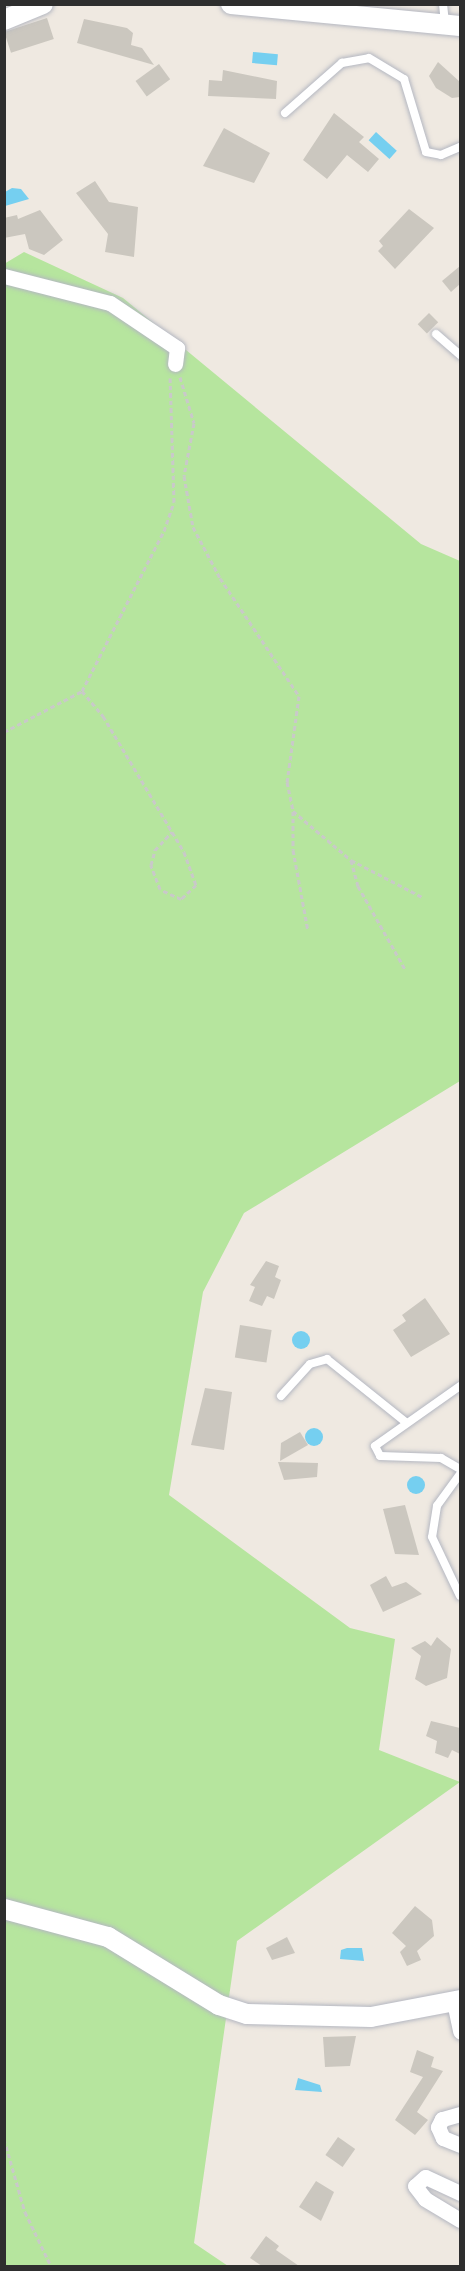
<!DOCTYPE html>
<html>
<head>
<meta charset="utf-8">
<style>
	body { margin:0 }
	#map { position:relative; width:465px; height:2271px; overflow:hidden; background:#efe9e1; font-family:"Public Sans",sans-serif }
	div>[style] { position:absolute }
	[style*='--x'] { left:calc(var(--x)*1px); top:calc(var(--y)*1px); width:calc(var(--w)*1px); rotate:calc(var(--a)*1deg) }
	.green>* { inset:0; background:#b6e59e }
	.water>* { inset:0; background:#75cff0; transform-origin:0 0 }
	.round { border-radius:50% }
	.building>* { inset:0; background:#cbc7bf; transform-origin:0 0 }
	.path>* { height:3px; margin-top:-1.5px; transform-origin:0; background:repeating-linear-gradient(90deg,#c9c9c9 0 4.5px,transparent 0 7.5px) }
	.roads { filter:drop-shadow(0 0 2px #b4b7c1) drop-shadow(0 0 2px #b4b7c1) }
	.service>* { height:8px; margin:-4px; padding:0 4px; transform-origin:4px; border-radius:4px; background:#fff }
	.minor>* { height:15px; margin:-7.5px; padding:0 7.5px; transform-origin:7.5px; border-radius:7.5px; background:#fff }
	.tertiary>* { height:20px; margin:-10px; padding:0 10px; transform-origin:10px; border-radius:10px; background:#fff }
	span { translate:-50% -50%; white-space:nowrap; text-align:center; line-height:1.15; -webkit-text-stroke:5px #fff; paint-order:stroke }
	.frame { position:absolute; inset:0; border:6px solid #2e2e2e; pointer-events:none }
</style>
</head>
<body>
<div id="map">
	<div class="green">
		<i style="clip-path:polygon(24px 252px,123px 298px,421px 544px,460px 561px,460px 1081px,244px 1213px,203px 1292px,169px 1495px,350px 1628px,395px 1639px,379px 1750px,460px 1782px,237px 1941px,194px 2243px,228px 2266px,5px 2266px,4px 264px)"></i>
	</div>
	<div class="water">
		<i style="left:253px;top:52px;width:25px;height:11px;rotate:5deg"></i>
		<i style="left:376px;top:132px;width:28px;height:11px;rotate:42deg"></i>
		<i style="clip-path:polygon(12px 188px,21px 189px,29px 199px,5px 206px,5px 192px)"></i>
		<i class="round" style="left:292px;top:1331px;width:18px;height:18px"></i>
		<i class="round" style="left:305px;top:1428px;width:18px;height:18px"></i>
		<i class="round" style="left:407px;top:1476px;width:18px;height:18px"></i>
		<i style="clip-path:polygon(347px 1948px,362px 1948px,364px 1961px,340px 1959px,341px 1950px)"></i>
		<i style="clip-path:polygon(298px 2078px,320px 2085px,322px 2092px,295px 2090px)"></i>
	</div>
	<div class="building">
		<i style="left:47px;top:18px;width:22px;height:45px;rotate:72deg"></i>
		<i style="clip-path:polygon(84px 19px,127px 28px,133px 33px,131px 45px,142px 48px,154px 65px,77px 43px)"></i>
		<i style="clip-path:polygon(438px 62px,460px 82px,460px 97px,452px 98px,436px 88px,429px 76px)"></i>
		<i style="left:159px;top:64px;width:19px;height:29px;rotate:54deg"></i>
		<i style="clip-path:polygon(223px 70px,277px 81px,276px 99px,208px 96px,209px 80px,222px 81px)"></i>
		<i style="clip-path:polygon(334px 113px,364px 137px,359px 142px,379px 159px,368px 172px,347px 155px,327px 179px,303px 160px)"></i>
		<i style="clip-path:polygon(224px 128px,270px 153px,254px 183px,203px 166px)"></i>
		<i style="clip-path:polygon(95px 181px,109px 202px,138px 207px,134px 257px,105px 252px,108px 234px,76px 193px)"></i>
		<i style="clip-path:polygon(409px 209px,434px 228px,395px 269px,378px 251px,383px 246px,379px 241px)"></i>
		<i style="clip-path:polygon(40px 210px,63px 240px,44px 255px,29px 249px,25px 234px,4px 238px,4px 218px,17px 215px,18px 219px)"></i>
		<i style="clip-path:polygon(460px 266px,460px 284px,451px 292px,442px 281px)"></i>
		<i style="left:429px;top:313px;width:13px;height:16px;rotate:45deg"></i>
		<i style="clip-path:polygon(266px 1261px,279px 1266px,275px 1277px,281px 1280px,274px 1299px,267px 1296px,262px 1306px,249px 1301px,255px 1287px,250px 1285px)"></i>
		<i style="clip-path:polygon(425px 1298px,450px 1334px,411px 1357px,393px 1330px,406px 1321px,402px 1315px)"></i>
		<i style="left:240px;top:1325px;width:32px;height:33px;rotate:9deg"></i>
		<i style="clip-path:polygon(205px 1388px,232px 1392px,224px 1450px,191px 1445px)"></i>
		<i style="clip-path:polygon(300px 1432px,308px 1445px,280px 1461px,281px 1443px)"></i>
		<i style="clip-path:polygon(278px 1462px,318px 1463px,317px 1477px,284px 1480px)"></i>
		<i style="clip-path:polygon(405px 1505px,419px 1555px,395px 1554px,383px 1509px)"></i>
		<i style="clip-path:polygon(386px 1576px,392px 1587px,406px 1582px,422px 1594px,383px 1612px,370px 1585px)"></i>
		<i style="clip-path:polygon(437px 1637px,451px 1649px,447px 1678px,426px 1686px,415px 1679px,421px 1656px,411px 1648px,425px 1641px,431px 1646px)"></i>
		<i style="clip-path:polygon(431px 1721px,460px 1728px,460px 1754px,452px 1750px,448px 1758px,435px 1753px,437px 1741px,426px 1736px)"></i>
		<i style="clip-path:polygon(415px 1906px,432px 1920px,434px 1936px,417px 1951px,421px 1960px,407px 1966px,400px 1952px,406px 1946px,392px 1933px)"></i>
		<i style="clip-path:polygon(287px 1937px,295px 1953px,272px 1960px,266px 1948px)"></i>
		<i style="clip-path:polygon(356px 2036px,350px 2066px,325px 2067px,323px 2037px)"></i>
		<i style="clip-path:polygon(417px 2050px,434px 2057px,431px 2067px,443px 2071px,417px 2112px,428px 2120px,415px 2135px,395px 2120px,423px 2077px,410px 2072px)"></i>
		<i style="left:338px;top:2137px;width:21px;height:22px;rotate:35deg"></i>
		<i style="clip-path:polygon(316px 2181px,334px 2192px,321px 2221px,299px 2207px)"></i>
		<i style="clip-path:polygon(266px 2236px,279px 2246px,276px 2250px,299px 2266px,262px 2266px,250px 2258px)"></i>
	</div>
	<div class="path">
		<i style="--x:180;--y:377;--w:48;--a:73.1"></i>
		<i style="--x:194;--y:423;--w:54;--a:100.7"></i>
		<i style="--x:184;--y:476;--w:52;--a:80"></i>
		<i style="--x:193;--y:527;--w:58;--a:62.1"></i>
		<i style="--x:220;--y:578;--w:142;--a:56.2"></i>
		<i style="--x:299;--y:696;--w:87;--a:97.9"></i>
		<i style="--x:287;--y:782;--w:30;--a:78"></i>
		<i style="--x:293;--y:811;--w:76;--a:40.2"></i>
		<i style="--x:351;--y:860;--w:82;--a:27.5"></i>
		<i style="--x:82;--y:691;--w:33;--a:50"></i>
		<i style="--x:103;--y:716;--w:158;--a:59.2"></i>
		<i style="--x:184;--y:852;--w:35;--a:70"></i>
		<i style="--x:196;--y:885;--w:21;--a:137"></i>
		<i style="--x:181;--y:899;--w:23;--a:-155"></i>
		<i style="--x:160;--y:889;--w:26;--a:-111"></i>
		<i style="--x:151;--y:865;--w:16;--a:-75"></i>
		<i style="--x:155;--y:850;--w:25;--a:-47"></i>
		<i style="--x:4;--y:732;--w:88;--a:-27.7"></i>
		<i style="--x:82;--y:691;--w:180;--a:-62.9"></i>
		<i style="--x:164;--y:531;--w:31;--a:-71"></i>
		<i style="--x:174;--y:502;--w:124;--a:-91.8"></i>
		<i style="--x:293;--y:811;--w:39;--a:90"></i>
		<i style="--x:293;--y:850;--w:82;--a:79.5"></i>
		<i style="--x:351;--y:860;--w:27;--a:75"></i>
		<i style="--x:358;--y:886;--w:95;--a:60.5"></i>
		<i style="--x:4;--y:2139;--w:76;--a:74"></i>
		<i style="--x:25;--y:2212;--w:60;--a:64.3"></i>
	</div>
	<div class="roads">
		<div class="service">
			<i style="--x:443;--y:4;--w:18;--a:84"></i>
			<i style="--x:285;--y:113;--w:76;--a:-41.3"></i>
			<i style="--x:342;--y:63;--w:27;--a:-10"></i>
			<i style="--x:369;--y:58;--w:41;--a:31"></i>
			<i style="--x:404;--y:79;--w:76;--a:73.2"></i>
			<i style="--x:426;--y:152;--w:15;--a:11"></i>
			<i style="--x:441;--y:155;--w:21;--a:-23"></i>
			<i style="--x:436;--y:334;--w:32;--a:41"></i>
			<i style="--x:460;--y:1386;--w:104;--a:144.8"></i>
			<i style="--x:375;--y:1446;--w:11;--a:63"></i>
			<i style="--x:380;--y:1456;--w:61;--a:1.9"></i>
			<i style="--x:441;--y:1458;--w:22;--a:30"></i>
			<i style="--x:281;--y:1396;--w:43;--a:-47.8"></i>
			<i style="--x:310;--y:1364;--w:18;--a:-16"></i>
			<i style="--x:327;--y:1359;--w:102;--a:38.7"></i>
			<i style="--x:460;--y:1474;--w:39;--a:126"></i>
			<i style="--x:437;--y:1506;--w:31;--a:99"></i>
			<i style="--x:432;--y:1537;--w:65;--a:64.6"></i>
		</div>
		<div class="minor">
			<i style="--x:4;--y:276;--w:109;--a:14.3"></i>
			<i style="--x:110;--y:303;--w:81;--a:33.9"></i>
			<i style="--x:177;--y:348;--w:16;--a:97"></i>
			<i style="--x:454;--y:2002;--w:30;--a:78"></i>
			<i style="--x:460;--y:2114;--w:19;--a:164"></i>
			<i style="--x:442;--y:2119;--w:9;--a:117"></i>
			<i style="--x:438;--y:2127;--w:12;--a:66"></i>
			<i style="--x:443;--y:2138;--w:18;--a:22"></i>
			<i style="--x:460;--y:2193;--w:38;--a:-155"></i>
			<i style="--x:425;--y:2177;--w:13;--a:138"></i>
			<i style="--x:415;--y:2186;--w:16;--a:52"></i>
			<i style="--x:425;--y:2199;--w:41;--a:31"></i>
		</div>
		<div class="tertiary">
			<i style="--x:231;--y:4;--w:230;--a:5.5"></i>
			<i style="--x:4;--y:20;--w:42;--a:-22.3"></i>
			<i style="--x:4;--y:1909;--w:108;--a:15.1"></i>
			<i style="--x:108;--y:1937;--w:130;--a:31.5"></i>
			<i style="--x:219;--y:2005;--w:29;--a:18"></i>
			<i style="--x:247;--y:2014;--w:124;--a:1.4"></i>
			<i style="--x:371;--y:2017;--w:91;--a:-10.8"></i>
		</div>
	</div>
	<div class="frame"></div>
</div>
</body>
</html>
